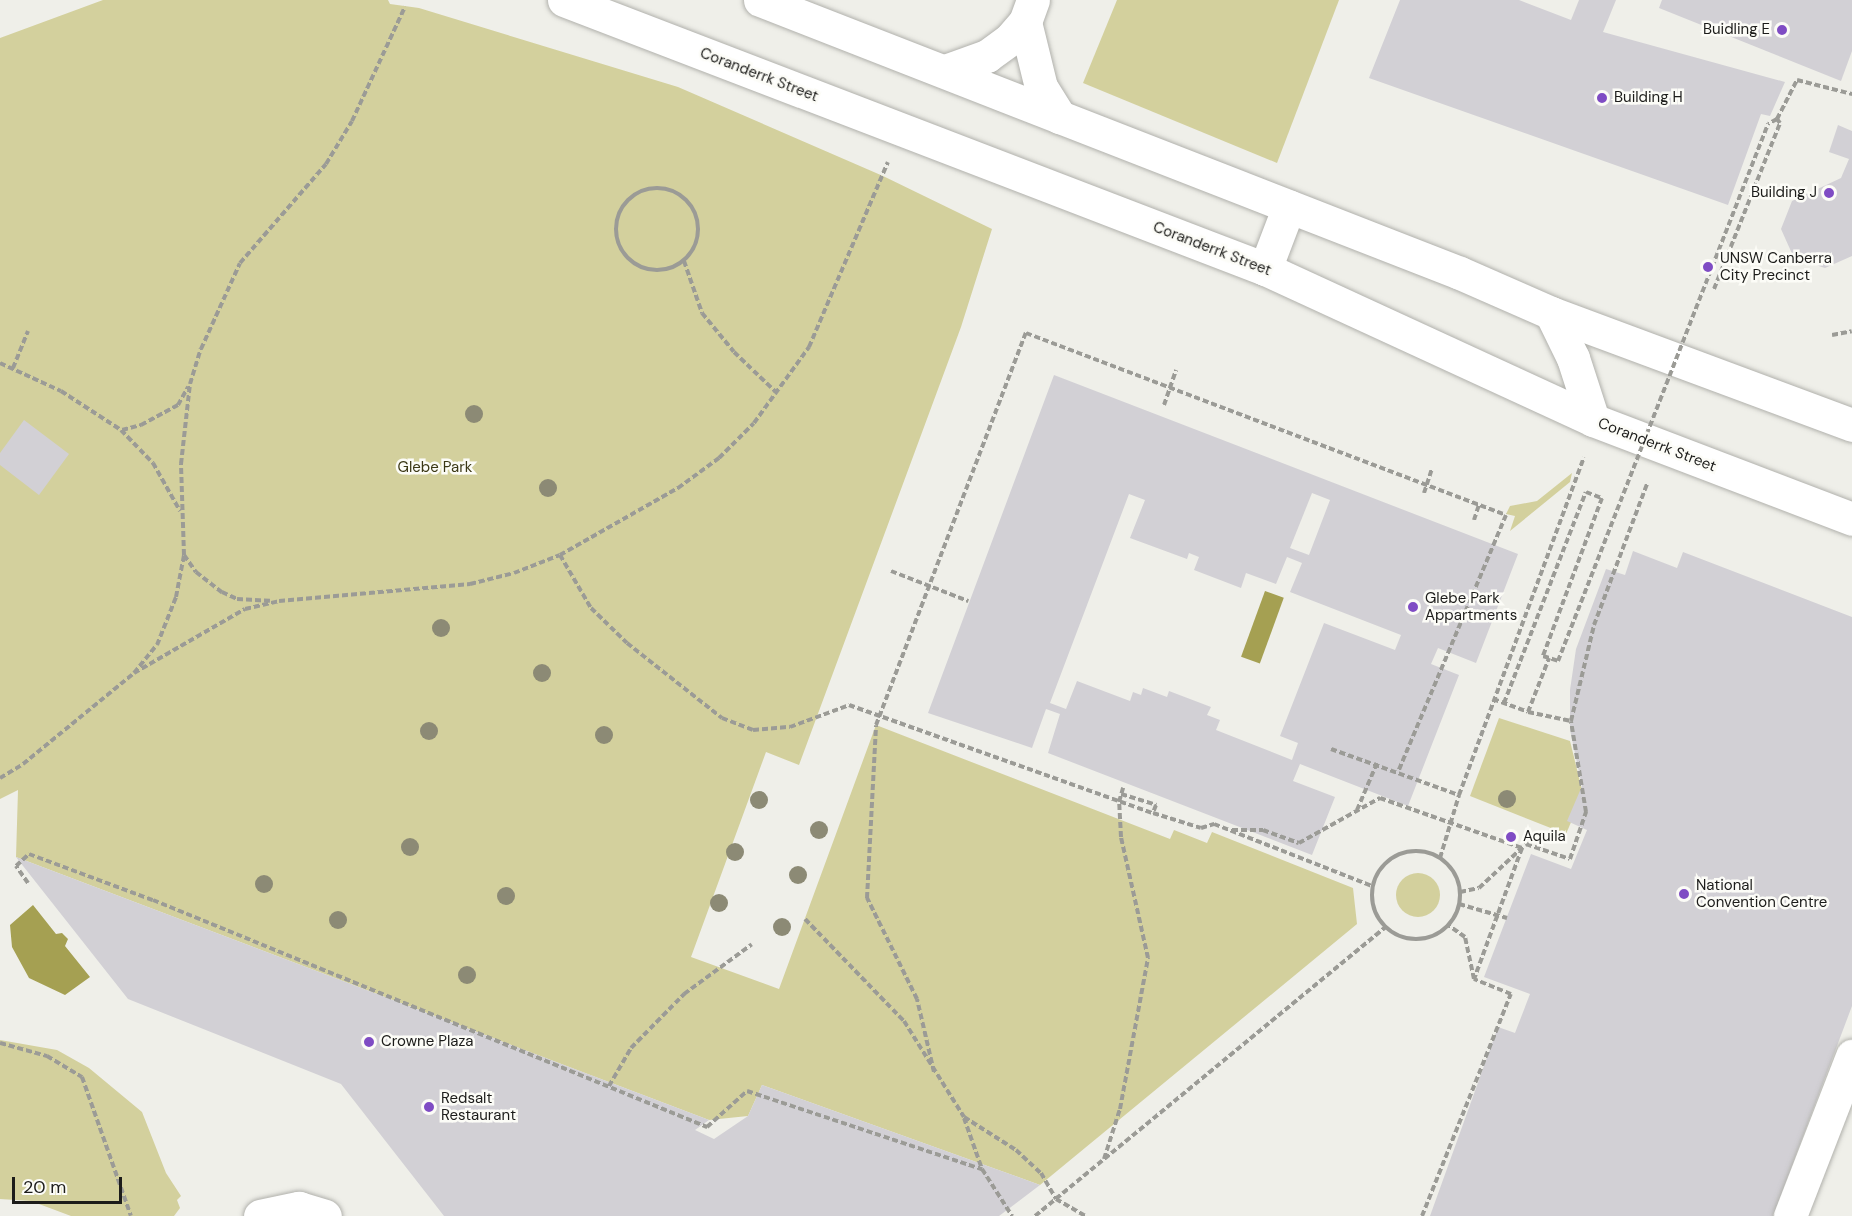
<!DOCTYPE html>
<html>
<head>
<meta charset="utf-8">
<style>
	body { margin:0 }
	#map { position:relative; width:1852px; height:1216px; overflow:hidden; background:#efefe9; font-family:"DM Sans",sans-serif }
	div>[style] { position:absolute }
	[style*='--x'] { left:calc(var(--x)*1px); top:calc(var(--y)*1px); width:calc(var(--w)*1px); rotate:calc(var(--a)*1deg) }
	.green>* { inset:0; background:#d3d09d }
	.round { border-radius:50% }
	.water>* { inset:0; background:#a5a052; transform-origin:0 0 }
	.building>* { inset:0; background:#d2d0d5 }
	.path>* { height:4px; margin-top:-2px; transform-origin:0; background:repeating-linear-gradient(90deg,#9b9b96 0 6px,transparent 0 9px) }
	.path>.ring { margin:-2px; padding:0; box-sizing:content-box; background:none; border:4px solid #9b9b96; border-radius:50% }
	.roads { filter:drop-shadow(0 0 2px #b1b1ac) drop-shadow(0 0 2px #b1b1ac) }
	.minor>* { height:33px; margin:-16.5px; padding:0 16.5px; transform-origin:16.5px; border-radius:16.5px; background:#fff }
	.major>* { height:33px; margin:-16.5px; padding:0 16.5px; transform-origin:16.5px; border-radius:16.5px; background:#fff }
	.path-bridge>* { height:4px; margin-top:-2px; transform-origin:0; background:repeating-linear-gradient(90deg,#9b9b96 0 6px,transparent 0 9px) }
	.trees>* { width:18px; height:18px; margin:-9px; border-radius:50%; background:#8c8a75 }
	.dots>* { width:16px; height:16px; translate:-50% -50%; box-sizing:border-box; border:3px solid #fcfcf7; border-radius:50% }
	span { translate:-50% -50%; white-space:nowrap; text-align:center; line-height:1.15; -webkit-text-stroke:5px #fcfcf7; paint-order:stroke }
	.poi-label { font-size:15px; color:#1c1c1a }
	.right { translate:-100% -50%; text-align:right }
	.left { translate:0 -50%; text-align:left }
	.street-label { font-size:15px; color:#1c1c1a }
	.park-label { font-size:15px; color:#3b3816 }
	.scale { position:absolute; left:12px; top:1177px; width:110px; height:27px; box-sizing:border-box; border:3px solid #1c1c1a; border-top:0; padding-left:8px; font-size:18px; line-height:21px; white-space:nowrap; color:#1c1c1a; -webkit-text-stroke:4px #fcfcf7; paint-order:stroke }
</style>
</head>
<body>
<div id="map">
	<div class="green">
		<i style="clip-path:polygon(103px 0,388px 0,390px 4px,419px 8px,678px 87px,883px 176px,992px 229px,961px 327px,799px 765px,766px 752px,691px 957px,779px 989px,876px 725px,1170px 839px,1174px 830px,1207px 843px,1212px 832px,1353px 888px,1357px 924px,1040px 1185px,762px 1085px,748px 1116px,709px 1120px,16px 857px,18px 790px,0 799px,0 38px)"></i>
		<i style="clip-path:polygon(1117px 0,1339px 0,1277px 163px,1083px 83px)"></i>
		<i style="clip-path:polygon(1572px 473px,1570px 482px,1510px 531px,1515px 516px,1506px 514px,1510px 506px,1537px 501px)"></i>
		<i style="clip-path:polygon(1499px 718px,1570px 741px,1583px 794px,1566px 834px,1470px 796px)"></i>
		<i class="round" style="left:1396px;top:873px;width:44px;height:44px"></i>
		<i style="clip-path:polygon(0 1040px,57px 1050px,89px 1068px,142px 1112px,166px 1173px,181px 1196px,177px 1200px,180px 1208px,174px 1216px,71px 1216px,31px 1201px,0 1199px)"></i>
	</div>
	<div class="water">
		<i style="left:1265px;top:591px;width:20px;height:70px;rotate:20deg"></i>
		<i style="clip-path:polygon(33px 905px,56px 934px,62px 933px,68px 939px,65px 946px,90px 977px,65px 995px,29px 978px,12px 947px,10px 925px)"></i>
	</div>
	<div class="building">
		<i style="clip-path:polygon(1400px 0,1519px 0,1571px 20px,1579px 0,1616px 0,1603px 32px,1785px 82px,1770px 116px,1761px 114px,1728px 205px,1369px 78px)"></i>
		<i style="clip-path:polygon(1662px 0,1852px 0,1852px 51px,1841px 81px,1659px 8px)"></i>
		<i style="clip-path:polygon(1838px 125px,1852px 131px,1852px 256px,1825px 268px,1794px 258px,1781px 229px,1792px 201px,1841px 178px,1849px 159px,1829px 152px)"></i>
		<i style="clip-path:polygon(evenodd,1054px 375px,1518px 554px,1476px 663px,1438px 648px,1431px 664px,1459px 675px,1408px 806px,1300px 764px,1293px 781px,1335px 797px,1312px 855px,1048px 753px,1060px 714px,1046px 709px,1032px 748px,928px 713px,1054px 375px,1312px 493px,1330px 500px,1309px 555px,1290px 548px,1312px 493px,1054px 375px,1129px 494px,1145px 500px,1130px 538px,1187px 559px,1189px 553px,1199px 557px,1194px 570px,1241px 588px,1246px 573px,1276px 584px,1287px 557px,1302px 563px,1290px 592px,1401px 635px,1395px 650px,1324px 623px,1280px 736px,1298px 743px,1292px 760px,1216px 730px,1220px 720px,1207px 715px,1211px 707px,1169px 691px,1167px 697px,1143px 688px,1141px 695px,1133px 692px,1130px 701px,1077px 681px,1066px 709px,1050px 703px,1129px 494px)"></i>
		<i style="clip-path:polygon(24px 420px,69px 454px,39px 495px,0 465px,0 453px)"></i>
		<i style="clip-path:polygon(1633px 551px,1677px 568px,1683px 552px,1852px 617px,1852px 1006px,1773px 1216px,1430px 1216px,1498px 1027px,1515px 1033px,1530px 994px,1484px 977px,1531px 854px,1571px 869px,1587px 830px,1567px 821px,1582px 786px,1570px 730px,1570px 690px,1576px 649px,1606px 569px,1625px 575px)"></i>
		<i style="clip-path:polygon(16px 857px,709px 1120px,695px 1130px,714px 1139px,748px 1116px,762px 1085px,1040px 1185px,999px 1216px,444px 1216px,341px 1084px,128px 999px)"></i>
	</div>
	<div class="path">
		<i style="--x:1777;--y:119;--w:44;--a:-62.9"></i>
		<i style="--x:1797;--y:80;--w:57;--a:14.3"></i>
		<i class="ring" style="left:616px;top:188px;width:78px;height:78px"></i>
		<i style="--x:684;--y:261;--w:55;--a:70.9"></i>
		<i style="--x:702;--y:313;--w:50;--a:50.6"></i>
		<i style="--x:734;--y:352;--w:61;--a:43.7"></i>
		<i style="--x:1714;--y:289;--w:179;--a:-68.3"></i>
		<i style="--x:1780;--y:123;--w:5;--a:-127"></i>
		<i style="--x:1777;--y:119;--w:10;--a:151"></i>
		<i style="--x:1832;--y:335;--w:20;--a:-11"></i>
		<i style="--x:0;--y:363;--w:67;--a:24.7"></i>
		<i style="--x:61;--y:391;--w:72;--a:33"></i>
		<i style="--x:121;--y:430;--w:46;--a:45.9"></i>
		<i style="--x:153;--y:463;--w:55;--a:60.6"></i>
		<i style="--x:13;--y:368;--w:40;--a:-68"></i>
		<i style="--x:1164;--y:405;--w:37;--a:-71"></i>
		<i style="--x:122;--y:430;--w:20;--a:-15"></i>
		<i style="--x:141;--y:425;--w:42;--a:-28.4"></i>
		<i style="--x:178;--y:405;--w:21;--a:-61"></i>
		<i style="--x:1424;--y:493;--w:26;--a:-72"></i>
		<i style="--x:1474;--y:520;--w:16;--a:-72"></i>
		<i style="--x:184;--y:555;--w:21;--a:55"></i>
		<i style="--x:196;--y:572;--w:33;--a:38"></i>
		<i style="--x:222;--y:592;--w:17;--a:25"></i>
		<i style="--x:237;--y:599;--w:33;--a:3"></i>
		<i style="--x:560;--y:555;--w:61;--a:59.7"></i>
		<i style="--x:591;--y:608;--w:50;--a:44.2"></i>
		<i style="--x:627;--y:643;--w:121;--a:38.3"></i>
		<i style="--x:722;--y:718;--w:33;--a:21"></i>
		<i style="--x:753;--y:730;--w:37;--a:-5"></i>
		<i style="--x:790;--y:727;--w:63;--a:-20.4"></i>
		<i style="--x:849;--y:705;--w:323;--a:19.6"></i>
		<i style="--x:1153;--y:813;--w:50;--a:17.4"></i>
		<i style="--x:1201;--y:828;--w:14;--a:-17"></i>
		<i style="--x:1214;--y:824;--w:170;--a:21.4"></i>
		<i style="--x:891;--y:571;--w:83;--a:21.3"></i>
		<i style="--x:134;--y:673;--w:128;--a:-30"></i>
		<i style="--x:245;--y:609;--w:35;--a:-13"></i>
		<i style="--x:279;--y:601;--w:192;--a:-5.1"></i>
		<i style="--x:470;--y:584;--w:45;--a:-14"></i>
		<i style="--x:514;--y:573;--w:49;--a:-21.4"></i>
		<i style="--x:560;--y:555;--w:136;--a:-29.6"></i>
		<i style="--x:678;--y:488;--w:51;--a:-36.2"></i>
		<i style="--x:719;--y:458;--w:49;--a:-45"></i>
		<i style="--x:754;--y:423;--w:94;--a:-54.1"></i>
		<i style="--x:809;--y:347;--w:201;--a:-66.9"></i>
		<i style="--x:1493;--y:699;--w:37;--a:20"></i>
		<i style="--x:1528;--y:712;--w:44;--a:11.8"></i>
		<i style="--x:1504;--y:703;--w:226;--a:-68.8"></i>
		<i style="--x:1586;--y:492;--w:17;--a:21"></i>
		<i style="--x:1602;--y:498;--w:169;--a:110.5"></i>
		<i style="--x:1543;--y:656;--w:16;--a:18"></i>
		<i style="--x:1528;--y:712;--w:58;--a:-68.7"></i>
		<i style="--x:1331;--y:749;--w:136;--a:19.8"></i>
		<i style="--x:0;--y:778;--w:27;--a:-31"></i>
		<i style="--x:23;--y:764;--w:144;--a:-39.3"></i>
		<i style="--x:134;--y:673;--w:36;--a:-51"></i>
		<i style="--x:157;--y:645;--w:52;--a:-68.4"></i>
		<i style="--x:176;--y:597;--w:43;--a:-79.2"></i>
		<i style="--x:184;--y:555;--w:91;--a:-91.9"></i>
		<i style="--x:181;--y:464;--w:81;--a:-83.6"></i>
		<i style="--x:190;--y:384;--w:37;--a:-73"></i>
		<i style="--x:201;--y:349;--w:94;--a:-65.6"></i>
		<i style="--x:240;--y:263;--w:131;--a:-49"></i>
		<i style="--x:326;--y:164;--w:50;--a:-58.8"></i>
		<i style="--x:352;--y:121;--w:126;--a:-65.1"></i>
		<i style="--x:1121;--y:794;--w:37;--a:17"></i>
		<i style="--x:1156;--y:805;--w:9;--a:111"></i>
		<i style="--x:1357;--y:810;--w:51;--a:-66.9"></i>
		<i style="--x:1232;--y:830;--w:31;--a:0"></i>
		<i style="--x:1263;--y:830;--w:38;--a:20"></i>
		<i style="--x:1299;--y:843;--w:93;--a:-29.1"></i>
		<i style="--x:1380;--y:798;--w:151;--a:19.4"></i>
		<i style="--x:1522;--y:848;--w:140;--a:110.1"></i>
		<i class="ring" style="left:1372px;top:851px;width:84px;height:84px"></i>
		<i style="--x:1440;--y:858;--w:66;--a:-73.2"></i>
		<i style="--x:1459;--y:795;--w:360;--a:-69.7"></i>
		<i style="--x:28;--y:883;--w:21;--a:-125"></i>
		<i style="--x:16;--y:866;--w:18;--a:-43"></i>
		<i style="--x:29;--y:854;--w:132;--a:20.4"></i>
		<i style="--x:153;--y:900;--w:599;--a:22.28"></i>
		<i style="--x:707;--y:1127;--w:54;--a:-42"></i>
		<i style="--x:747;--y:1091;--w:248;--a:18.4"></i>
		<i style="--x:1460;--y:892;--w:19;--a:-12"></i>
		<i style="--x:1479;--y:888;--w:64;--a:-43.1"></i>
		<i style="--x:1526;--y:844;--w:46;--a:18.8"></i>
		<i style="--x:1570;--y:859;--w:50;--a:-71.2"></i>
		<i style="--x:1586;--y:812;--w:92;--a:-99.4"></i>
		<i style="--x:1571;--y:721;--w:99;--a:-76.5"></i>
		<i style="--x:1594;--y:625;--w:151;--a:-69.4"></i>
		<i style="--x:1459;--y:904;--w:50;--a:16.3"></i>
		<i style="--x:805;--y:919;--w:142;--a:45.9"></i>
		<i style="--x:904;--y:1021;--w:113;--a:58"></i>
		<i style="--x:964;--y:1117;--w:62;--a:32.4"></i>
		<i style="--x:1016;--y:1150;--w:34;--a:43"></i>
		<i style="--x:1041;--y:1173;--w:30;--a:60"></i>
		<i style="--x:1056;--y:1199;--w:34;--a:30"></i>
		<i style="--x:0;--y:1043;--w:49;--a:15.5"></i>
		<i style="--x:47;--y:1056;--w:41;--a:31"></i>
		<i style="--x:82;--y:1077;--w:147;--a:70.6"></i>
		<i style="--x:934;--y:1072;--w:75;--a:-103.1"></i>
		<i style="--x:917;--y:999;--w:113;--a:-116.3"></i>
		<i style="--x:867;--y:898;--w:173;--a:-87"></i>
		<i style="--x:876;--y:725;--w:420;--a:-69.1"></i>
		<i style="--x:1026;--y:333;--w:513;--a:20.77"></i>
		<i style="--x:1506;--y:515;--w:277;--a:112.8"></i>
		<i style="--x:609;--y:1086;--w:44;--a:-59.9"></i>
		<i style="--x:631;--y:1048;--w:76;--a:-45.5"></i>
		<i style="--x:684;--y:994;--w:84;--a:-36.3"></i>
		<i style="--x:964;--y:1118;--w:54;--a:70.6"></i>
		<i style="--x:982;--y:1169;--w:56;--a:57.4"></i>
		<i style="--x:1104;--y:1159;--w:52;--a:-72.3"></i>
		<i style="--x:1120;--y:1109;--w:154;--a:-79.5"></i>
		<i style="--x:1148;--y:958;--w:124;--a:-102.6"></i>
		<i style="--x:1121;--y:837;--w:35;--a:-93"></i>
		<i style="--x:1119;--y:802;--w:15;--a:-74"></i>
		<i style="--x:1035;--y:1216;--w:455;--a:-39.5"></i>
		<i style="--x:1422;--y:1216;--w:239;--a:-68.2"></i>
		<i style="--x:1511;--y:994;--w:40;--a:-158"></i>
		<i style="--x:1474;--y:979;--w:43;--a:-102.1"></i>
		<i style="--x:1465;--y:937;--w:21;--a:-145"></i>
	</div>
	<div class="roads">
		<div class="minor">
			<i style="--x:1025;--y:22;--w:67;--a:76.2"></i>
			<i style="--x:1041;--y:87;--w:36;--a:58"></i>
			<i style="--x:945;--y:71;--w:45;--a:-19.7"></i>
			<i style="--x:987;--y:56;--w:29;--a:-36"></i>
			<i style="--x:1010;--y:39;--w:23;--a:-49"></i>
			<i style="--x:1025;--y:22;--w:23;--a:-70"></i>
			<i style="--x:260;--y:1216;--w:40;--a:-12"></i>
			<i style="--x:299;--y:1208;--w:27;--a:17"></i>
			<i style="--x:1790;--y:1216;--w:172;--a:-68.8"></i>
		</div>
		<div class="major">
			<i style="--x:564;--y:0;--w:751;--a:20.99"></i>
			<i style="--x:1265;--y:269;--w:361;--a:24.7"></i>
			<i style="--x:1593;--y:420;--w:277;--a:20.9"></i>
			<i style="--x:760;--y:0;--w:751;--a:21.31"></i>
			<i style="--x:1460;--y:273;--w:99;--a:23.7"></i>
			<i style="--x:1551;--y:313;--w:321;--a:20.4"></i>
			<i style="--x:1265;--y:269;--w:67;--a:-69.1"></i>
			<i style="--x:1551;--y:313;--w:50;--a:63.9"></i>
			<i style="--x:1573;--y:358;--w:65;--a:72.1"></i>
		</div>
	</div>
	<div class="path-bridge">
		<i style="--x:1558;--y:661;--w:577;--a:-68.64"></i>
	</div>
	<div class="trees">
		<i style="left:474px;top:414px"></i>
		<i style="left:548px;top:488px"></i>
		<i style="left:441px;top:628px"></i>
		<i style="left:542px;top:673px"></i>
		<i style="left:429px;top:731px"></i>
		<i style="left:604px;top:735px"></i>
		<i style="left:1507px;top:799px"></i>
		<i style="left:759px;top:800px"></i>
		<i style="left:819px;top:830px"></i>
		<i style="left:410px;top:847px"></i>
		<i style="left:735px;top:852px"></i>
		<i style="left:798px;top:875px"></i>
		<i style="left:264px;top:884px"></i>
		<i style="left:506px;top:896px"></i>
		<i style="left:719px;top:903px"></i>
		<i style="left:338px;top:920px"></i>
		<i style="left:782px;top:927px"></i>
		<i style="left:467px;top:975px"></i>
	</div>
	<div class="dots">
		<i style="left:1782px;top:30px;background:#7f4cc4"></i>
		<i style="left:1602px;top:98px;background:#7f4cc4"></i>
		<i style="left:1829px;top:193px;background:#7f4cc4"></i>
		<i style="left:1708px;top:267px;background:#7f4cc4"></i>
		<i style="left:1413px;top:607px;background:#7f4cc4"></i>
		<i style="left:1511px;top:837px;background:#7f4cc4"></i>
		<i style="left:1684px;top:894px;background:#7f4cc4"></i>
		<i style="left:369px;top:1042px;background:#7f4cc4"></i>
		<i style="left:429px;top:1107px;background:#7f4cc4"></i>
	</div>
	<div class="poi-label">
		<span class="right" style="left:1770px;top:30px">Buidling E</span>
		<span class="left" style="left:1614px;top:98px">Building H</span>
		<span class="right" style="left:1817px;top:193px">Building J</span>
		<span class="left" style="left:1720px;top:267px">UNSW Canberra<br>City Precinct</span>
		<span class="left" style="left:1425px;top:607px">Glebe Park<br>Appartments</span>
		<span class="left" style="left:1523px;top:837px">Aquila</span>
		<span class="left" style="left:1696px;top:894px">National<br>Convention Centre</span>
		<span class="left" style="left:381px;top:1042px">Crowne Plaza</span>
		<span class="left" style="left:441px;top:1107px">Redsalt<br>Restaurant</span>
	</div>
	<div class="street-label">
		<span style="left:759px;top:75px;rotate:21deg">Coranderrk Street</span>
		<span style="left:1212px;top:249px;rotate:21deg">Coranderrk Street</span>
		<span style="left:1657px;top:445px;rotate:21deg">Coranderrk Street</span>
	</div>
	<div class="park-label">
		<span style="left:435px;top:468px">Glebe Park</span>
	</div>
	<div class="scale">20 m</div>
</div>
</body>
</html>
